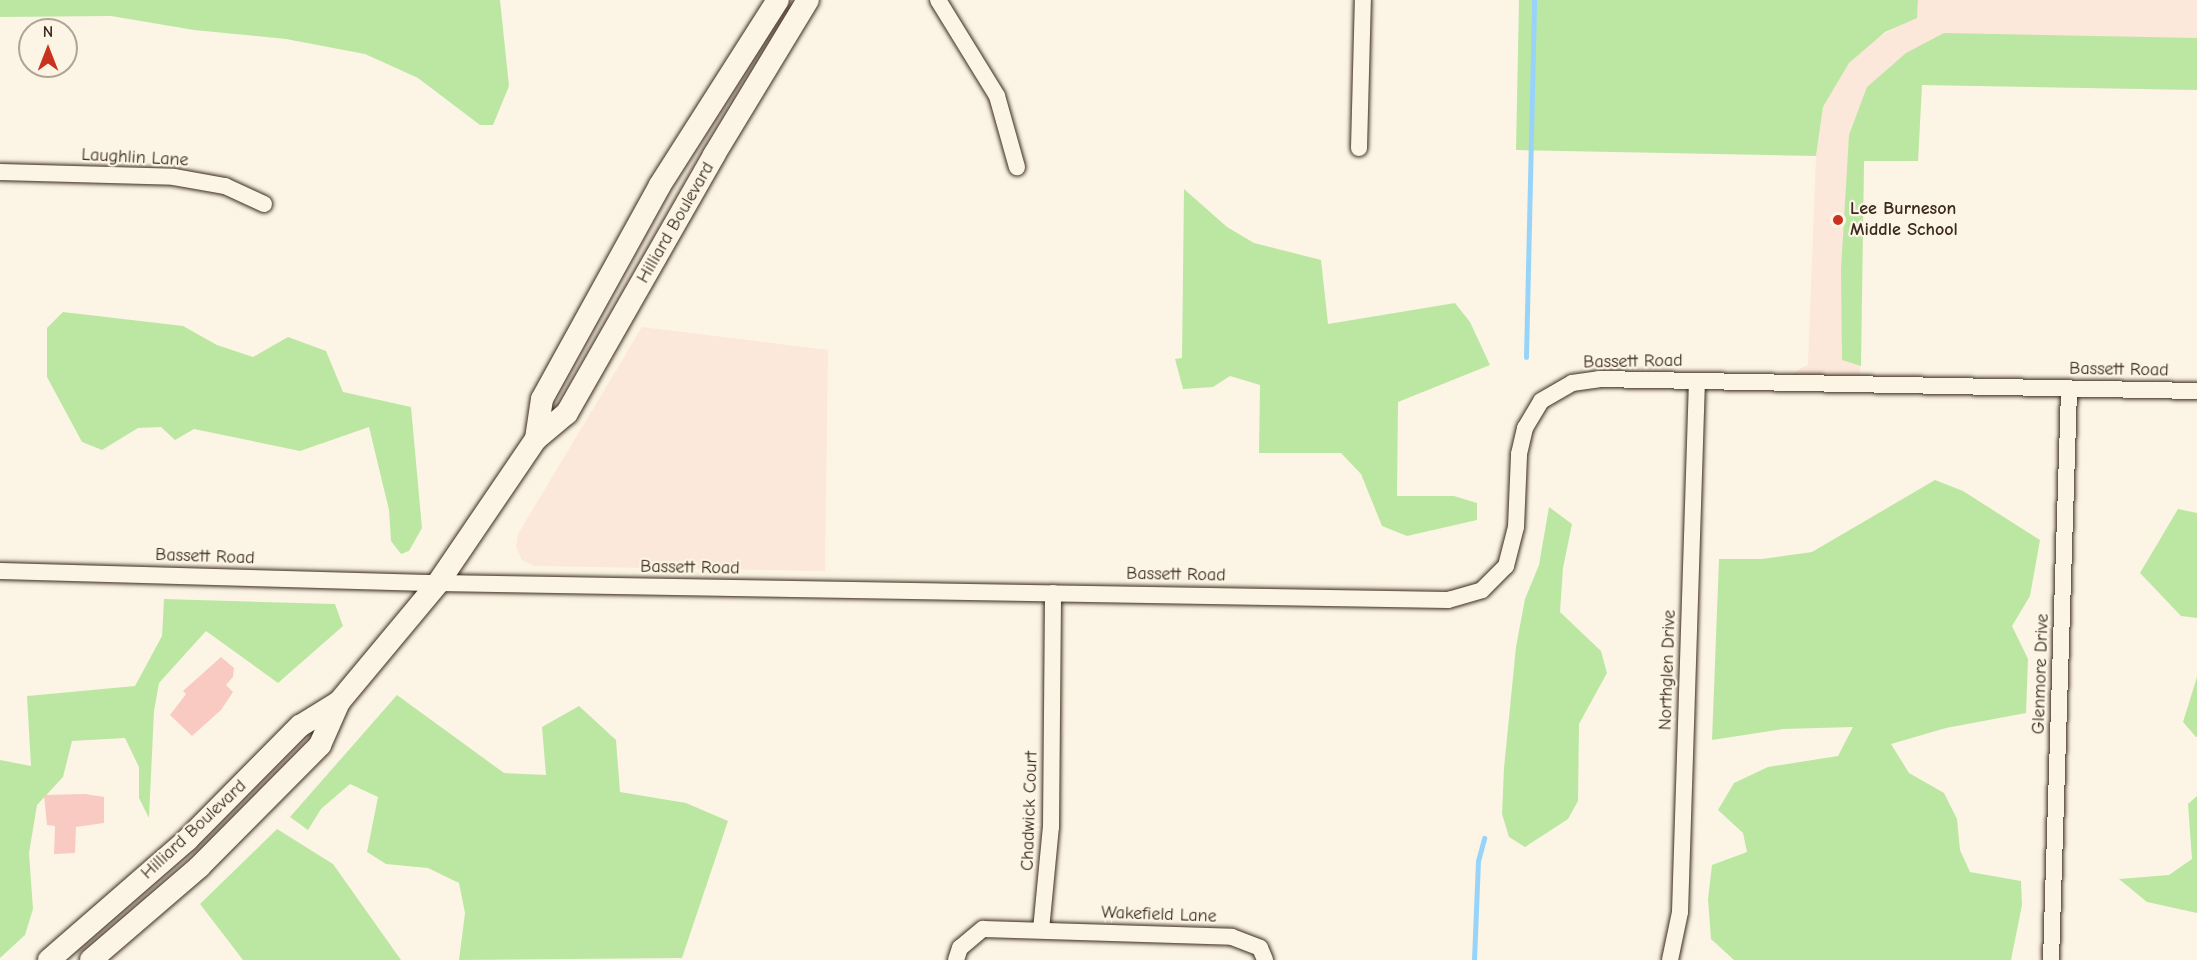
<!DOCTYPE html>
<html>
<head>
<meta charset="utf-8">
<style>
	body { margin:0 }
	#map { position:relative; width:2197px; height:960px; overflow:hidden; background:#fcf5e5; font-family:"Comic Neue",sans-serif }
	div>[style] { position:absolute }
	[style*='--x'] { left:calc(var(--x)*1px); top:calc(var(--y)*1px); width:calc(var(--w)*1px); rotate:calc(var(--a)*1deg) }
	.built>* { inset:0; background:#fbe8da }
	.green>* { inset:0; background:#bce7a3 }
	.stream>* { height:5px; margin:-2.5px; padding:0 2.5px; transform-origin:2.5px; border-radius:2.5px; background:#98d4f9 }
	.building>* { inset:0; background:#f9cac1 }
	.roads { filter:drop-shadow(0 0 2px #3b2a1e) drop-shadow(0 0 2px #3b2a1e) }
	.street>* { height:16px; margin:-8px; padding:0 8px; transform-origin:8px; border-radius:8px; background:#fcf5e5 }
	.secondary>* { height:22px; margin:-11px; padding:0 11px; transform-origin:11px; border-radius:11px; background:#fcf5e5 }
	.dots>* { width:16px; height:16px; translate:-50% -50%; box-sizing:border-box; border:3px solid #fcf5e5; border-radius:50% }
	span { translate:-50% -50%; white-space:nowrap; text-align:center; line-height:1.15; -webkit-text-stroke:4.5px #fcf5e5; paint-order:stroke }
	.street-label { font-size:18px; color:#3b2a1e }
	.poi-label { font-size:18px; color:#3b2a1e; font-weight:700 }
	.left { translate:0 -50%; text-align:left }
	.north { position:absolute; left:18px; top:18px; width:60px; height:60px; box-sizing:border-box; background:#fcf5e5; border:2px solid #afa495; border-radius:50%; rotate:0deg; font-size:16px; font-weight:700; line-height:24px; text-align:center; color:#3b2a1e }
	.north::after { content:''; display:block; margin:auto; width:21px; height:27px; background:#c8321e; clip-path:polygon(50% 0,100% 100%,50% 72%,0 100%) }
</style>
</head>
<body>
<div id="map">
	<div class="built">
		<i style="clip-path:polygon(1918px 0,2197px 0,2197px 90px,1922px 85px,1918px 161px,1864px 161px,1860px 378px,1791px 375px,1808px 364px,1816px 156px,1823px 107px,1849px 63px,1868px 44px,1905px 21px,1917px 18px)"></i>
		<i style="clip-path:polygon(642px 327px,828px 350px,825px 571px,534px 566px,522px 560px,516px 547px,518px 534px)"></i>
	</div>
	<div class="green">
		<i style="clip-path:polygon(0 0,500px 0,509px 86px,493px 125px,480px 125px,418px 78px,365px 54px,286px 39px,194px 30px,111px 16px,0 17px)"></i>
		<i style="clip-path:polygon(1519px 0,1918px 0,1917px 18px,1885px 32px,1849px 63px,1823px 107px,1816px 156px,1516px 150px)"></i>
		<i style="clip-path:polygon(1944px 33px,2197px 38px,2197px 90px,1922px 85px,1918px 161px,1864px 161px,1861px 366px,1842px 360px,1841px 269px,1849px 135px,1867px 87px,1906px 53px)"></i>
		<i style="clip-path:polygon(1184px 189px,1227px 227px,1254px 243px,1321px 260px,1328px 324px,1455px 303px,1470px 322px,1490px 365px,1398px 402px,1397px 496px,1454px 496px,1477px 503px,1477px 520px,1407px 536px,1382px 526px,1361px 474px,1341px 453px,1259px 453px,1260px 385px,1230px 376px,1213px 387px,1183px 389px,1175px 359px,1182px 358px)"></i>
		<i style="clip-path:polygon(63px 312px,183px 326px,217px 345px,253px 357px,288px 337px,326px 351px,343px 392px,411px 407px,422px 528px,409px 551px,401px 554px,391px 541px,389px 510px,369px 427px,300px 451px,194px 429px,175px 440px,161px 427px,138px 428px,102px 450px,82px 442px,47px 377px,47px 328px)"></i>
		<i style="clip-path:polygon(1935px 480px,1963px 491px,2040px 540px,2030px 596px,2012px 626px,2028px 659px,2026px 713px,1946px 728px,1891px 744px,1909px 773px,1944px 793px,1957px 819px,1960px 850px,1970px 872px,2021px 881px,2022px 905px,2011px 960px,1734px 960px,1711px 939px,1708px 899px,1712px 865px,1747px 852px,1743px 833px,1718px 810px,1734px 783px,1768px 767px,1838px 756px,1853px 727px,1783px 729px,1712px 740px,1719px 559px,1762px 559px,1812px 552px)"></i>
		<i style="clip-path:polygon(1549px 507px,1572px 524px,1563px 568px,1560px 612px,1601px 651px,1607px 673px,1579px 724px,1578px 801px,1568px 819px,1525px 847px,1509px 837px,1502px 814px,1504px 768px,1516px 647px,1525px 599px,1539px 565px)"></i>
		<i style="clip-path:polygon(2178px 509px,2197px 513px,2197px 618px,2181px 616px,2140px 573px)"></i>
		<i style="clip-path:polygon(164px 599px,335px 604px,343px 626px,278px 683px,206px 631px,159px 683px,154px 711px,149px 818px,139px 798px,139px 767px,125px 738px,72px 741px,63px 777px,37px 805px,29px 853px,33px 909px,25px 935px,0 958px,0 760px,31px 766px,27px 696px,135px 686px,162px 636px)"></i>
		<i style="clip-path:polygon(2197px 677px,2197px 737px,2196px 737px,2183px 722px)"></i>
		<i style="clip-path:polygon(397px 695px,504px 773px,546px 775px,542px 727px,579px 706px,616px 740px,620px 792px,686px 803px,728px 821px,682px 958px,459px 960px,465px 913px,459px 883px,428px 868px,386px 864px,367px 852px,378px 797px,350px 784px,321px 809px,308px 830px,290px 817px)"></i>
		<i style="clip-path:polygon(2197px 796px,2197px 913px,2147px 902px,2119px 879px,2169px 875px,2192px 859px,2188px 804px)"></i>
		<i style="clip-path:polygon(277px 829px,333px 864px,401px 960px,243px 960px,200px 904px)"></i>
	</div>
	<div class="stream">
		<i style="--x:1526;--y:357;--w:357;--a:-88.7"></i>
		<i style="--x:1474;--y:960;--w:99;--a:-87.7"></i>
		<i style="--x:1478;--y:861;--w:24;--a:-75"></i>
	</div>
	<div class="building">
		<i style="clip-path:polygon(221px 657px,234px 668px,233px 677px,226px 685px,233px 692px,221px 710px,192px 736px,170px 715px,186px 694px,183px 691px)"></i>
		<i style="clip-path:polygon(85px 794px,104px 797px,104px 823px,76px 827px,75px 853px,54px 854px,55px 826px,47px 825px,44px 795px)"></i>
	</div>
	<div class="roads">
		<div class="street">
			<i style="--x:938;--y:0;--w:113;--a:58.4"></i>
			<i style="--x:997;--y:96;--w:74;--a:74.3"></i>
			<i style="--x:1359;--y:148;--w:148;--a:-88.5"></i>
			<i style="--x:0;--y:172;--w:174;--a:1.6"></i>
			<i style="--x:174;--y:177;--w:52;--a:10"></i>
			<i style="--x:225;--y:186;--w:43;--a:24.8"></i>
			<i style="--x:0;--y:571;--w:438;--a:1.6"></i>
			<i style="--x:438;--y:583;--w:1010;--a:0.96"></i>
			<i style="--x:1448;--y:600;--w:35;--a:-16"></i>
			<i style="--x:1482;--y:590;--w:34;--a:-45"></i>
			<i style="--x:1506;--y:566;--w:40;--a:-75.6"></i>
			<i style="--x:1516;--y:527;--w:73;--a:-87.6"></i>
			<i style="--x:1519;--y:454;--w:27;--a:-77"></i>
			<i style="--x:1525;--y:428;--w:31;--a:-59"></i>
			<i style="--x:1541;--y:401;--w:36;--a:-30"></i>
			<i style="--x:1572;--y:383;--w:27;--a:-8"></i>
			<i style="--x:1599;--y:379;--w:598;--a:1.15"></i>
			<i style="--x:1041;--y:930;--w:103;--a:-84.5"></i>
			<i style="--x:1051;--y:827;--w:234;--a:-89.5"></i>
			<i style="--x:956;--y:960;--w:13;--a:-72"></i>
			<i style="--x:960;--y:948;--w:30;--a:-40"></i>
			<i style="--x:983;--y:929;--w:249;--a:1.8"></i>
			<i style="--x:1232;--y:937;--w:30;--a:21"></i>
			<i style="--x:1260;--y:948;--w:13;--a:67"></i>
			<i style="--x:1670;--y:960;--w:49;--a:-78.2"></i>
			<i style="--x:1680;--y:912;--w:531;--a:-88.17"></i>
			<i style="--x:2051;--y:960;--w:571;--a:-88.19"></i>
		</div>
		<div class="secondary">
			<i style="--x:536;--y:439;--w:40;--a:-81.5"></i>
			<i style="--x:542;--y:399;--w:244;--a:-61.1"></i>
			<i style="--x:660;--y:185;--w:219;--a:-57.5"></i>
			<i style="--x:49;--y:960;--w:183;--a:-41"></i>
			<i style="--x:187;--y:840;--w:161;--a:-45.3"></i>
			<i style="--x:300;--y:726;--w:46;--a:-31.6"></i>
			<i style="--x:91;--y:960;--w:143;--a:-40.7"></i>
			<i style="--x:199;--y:867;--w:172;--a:-45.2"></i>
			<i style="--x:320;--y:745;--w:47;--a:-66.2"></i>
			<i style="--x:339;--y:702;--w:155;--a:-50.2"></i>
			<i style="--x:438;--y:583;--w:174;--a:-55.8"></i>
			<i style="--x:536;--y:439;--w:40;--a:-40"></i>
			<i style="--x:567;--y:413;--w:297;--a:-60.3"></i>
			<i style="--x:714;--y:155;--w:181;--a:-58.8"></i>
		</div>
	</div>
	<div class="dots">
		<i style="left:1838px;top:220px;background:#c8321e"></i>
	</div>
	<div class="street-label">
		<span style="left:135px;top:158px;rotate:3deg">Laughlin Lane</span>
		<span style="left:676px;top:223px;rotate:-60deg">Hilliard Boulevard</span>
		<span style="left:1633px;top:362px;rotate:-1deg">Bassett Road</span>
		<span style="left:2119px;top:370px;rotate:1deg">Bassett Road</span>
		<span style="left:205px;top:557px;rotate:2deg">Bassett Road</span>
		<span style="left:690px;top:568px;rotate:1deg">Bassett Road</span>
		<span style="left:1176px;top:575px;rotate:1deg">Bassett Road</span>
		<span style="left:1668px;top:670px;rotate:-88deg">Northglen Drive</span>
		<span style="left:2041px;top:674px;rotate:-88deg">Glenmore Drive</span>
		<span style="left:1030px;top:811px;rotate:-88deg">Chadwick Court</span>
		<span style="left:194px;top:830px;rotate:-43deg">Hilliard Boulevard</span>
		<span style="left:1159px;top:915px;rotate:2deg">Wakefield Lane</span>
	</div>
	<div class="poi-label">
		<span class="left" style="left:1850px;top:220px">Lee Burneson<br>Middle School</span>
	</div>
	<div class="north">N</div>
</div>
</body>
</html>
